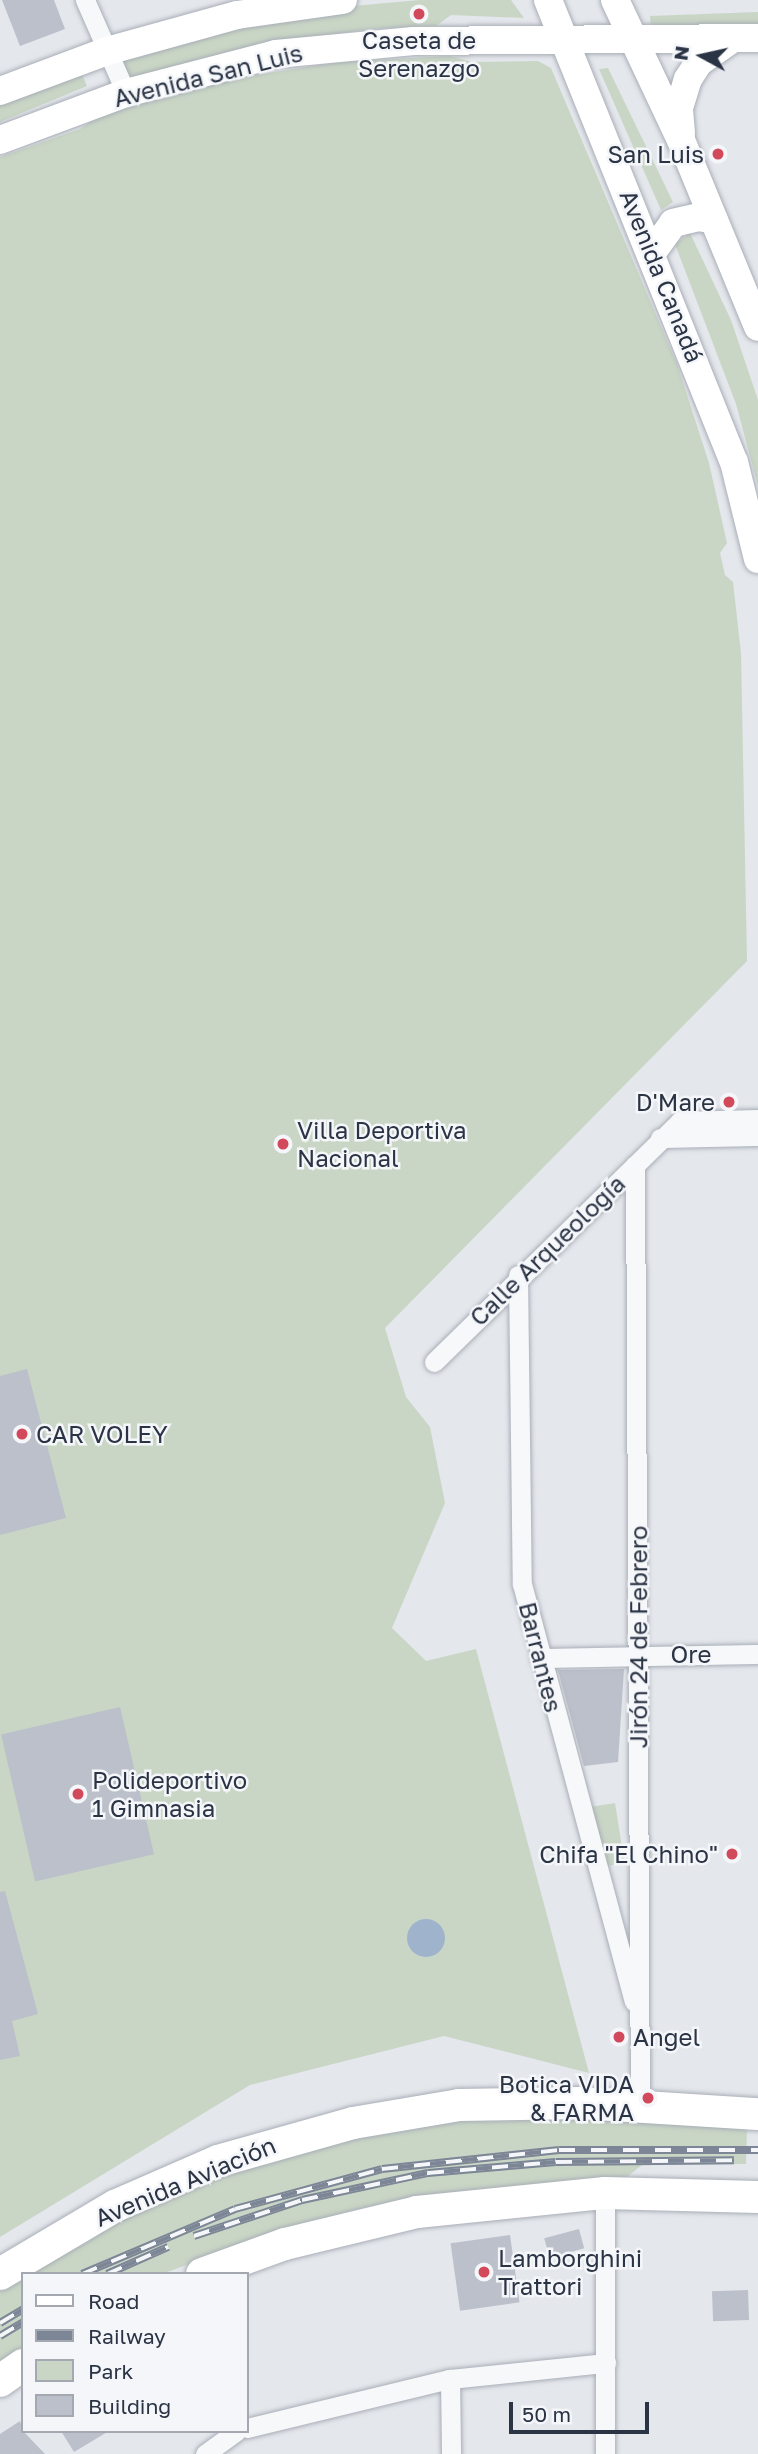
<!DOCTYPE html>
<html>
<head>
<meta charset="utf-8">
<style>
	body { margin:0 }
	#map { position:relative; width:758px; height:2454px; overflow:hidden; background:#e4e7ec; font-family:"Golos Text",sans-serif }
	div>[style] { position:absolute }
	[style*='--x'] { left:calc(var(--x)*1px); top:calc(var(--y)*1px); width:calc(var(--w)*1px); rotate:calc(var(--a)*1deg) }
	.green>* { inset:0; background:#c9d6c5; transform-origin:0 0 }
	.water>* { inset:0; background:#9fb4cc }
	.round { border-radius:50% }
	.building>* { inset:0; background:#bbc0ca; transform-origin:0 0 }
	.roads { filter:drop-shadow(0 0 2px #a9aeb7) drop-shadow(0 0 2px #a9aeb7) }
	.minor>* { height:19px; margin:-9.5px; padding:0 9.5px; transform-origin:9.5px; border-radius:9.5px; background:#f7f8fa }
	.secondary>* { height:28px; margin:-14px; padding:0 14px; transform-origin:14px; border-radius:14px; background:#fff }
	.primary>* { height:32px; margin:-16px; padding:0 16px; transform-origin:16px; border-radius:16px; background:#fff }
	.rail>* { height:8px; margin-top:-4px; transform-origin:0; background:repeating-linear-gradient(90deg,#f4f6f9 0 16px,#7d8696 0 32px); box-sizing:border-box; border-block:2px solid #7d8696 }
	.dots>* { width:19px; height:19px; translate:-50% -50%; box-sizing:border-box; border:4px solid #f4f6f9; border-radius:50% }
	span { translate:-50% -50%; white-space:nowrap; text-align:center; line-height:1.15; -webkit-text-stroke:5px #f4f6f9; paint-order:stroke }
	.poi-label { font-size:24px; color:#2b3445 }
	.right { translate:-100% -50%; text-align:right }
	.left { translate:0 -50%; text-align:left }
	.street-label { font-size:24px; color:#2b3445 }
	.legend { position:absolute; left:21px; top:2272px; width:228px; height:161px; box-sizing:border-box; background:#f4f6f9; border:2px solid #a4a8b1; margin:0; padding:9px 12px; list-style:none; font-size:21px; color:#2b3445 }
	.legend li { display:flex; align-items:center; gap:14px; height:35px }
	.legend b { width:35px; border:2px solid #a4a8b1 }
	.north { position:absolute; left:667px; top:21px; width:70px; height:70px; -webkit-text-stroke:5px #f4f6f9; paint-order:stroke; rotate:278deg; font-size:19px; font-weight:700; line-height:28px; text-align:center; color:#2b3445 }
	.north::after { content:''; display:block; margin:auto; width:24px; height:32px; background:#2b3445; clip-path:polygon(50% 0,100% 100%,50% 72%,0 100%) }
	.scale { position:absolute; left:509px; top:2402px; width:140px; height:32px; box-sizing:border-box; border:4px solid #2b3445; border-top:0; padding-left:9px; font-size:21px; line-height:24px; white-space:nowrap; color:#2b3445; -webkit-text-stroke:5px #f4f6f9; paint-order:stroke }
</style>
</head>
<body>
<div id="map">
	<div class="green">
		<i style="clip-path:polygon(420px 0,511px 0,524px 18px,451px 15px,436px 26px,368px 29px,277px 44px,129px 84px,117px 55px,331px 8px)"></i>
		<i style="clip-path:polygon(758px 12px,758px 26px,651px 27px,650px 16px)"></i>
		<i style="clip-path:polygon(450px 56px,472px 62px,538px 61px,551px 68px,677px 364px,709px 463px,727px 543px,720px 553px,725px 575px,733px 582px,741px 653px,747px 961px,385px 1328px,406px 1397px,430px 1427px,445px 1503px,392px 1628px,426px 1661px,476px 1649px,589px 2073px,444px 2036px,250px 2085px,0 2237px,0 157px,80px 129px,105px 112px,223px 80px,338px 62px)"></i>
		<i style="clip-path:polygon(608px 68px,673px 202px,661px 210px,599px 69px)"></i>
		<i style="clip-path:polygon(81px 72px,87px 86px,0 122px,0 104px)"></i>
		<i style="clip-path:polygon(690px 233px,731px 320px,758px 400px,758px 486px,736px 404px,675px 244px)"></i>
		<i style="left:615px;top:1803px;width:61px;height:27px;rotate:81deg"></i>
		<i style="clip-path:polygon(573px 2117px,747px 2129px,746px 2164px,642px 2165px,623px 2180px,504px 2187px,367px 2207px,302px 2223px,162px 2274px,23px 2274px,23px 2347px,0 2362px,0 2285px,100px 2229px,194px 2188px,305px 2149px,393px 2130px,464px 2120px)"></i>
	</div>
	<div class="water">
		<i class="round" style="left:407px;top:1919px;width:38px;height:38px"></i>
	</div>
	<div class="building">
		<i style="clip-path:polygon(2px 0,54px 0,65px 29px,20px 46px)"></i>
		<i style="clip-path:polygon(27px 1369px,66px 1518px,0 1535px,0 1376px)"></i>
		<i style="clip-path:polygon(624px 1669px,618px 1762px,584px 1766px,558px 1670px)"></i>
		<i style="left:120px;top:1707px;width:151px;height:122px;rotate:77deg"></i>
		<i style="clip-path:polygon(5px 1891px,38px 2014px,12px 2021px,20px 2056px,0 2060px,0 1892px)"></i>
		<i style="left:579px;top:2229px;width:20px;height:36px;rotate:75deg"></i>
		<i style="left:510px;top:2235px;width:68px;height:60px;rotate:82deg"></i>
		<i style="left:748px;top:2290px;width:30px;height:36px;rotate:88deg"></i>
		<i style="clip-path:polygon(20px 2421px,23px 2431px,45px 2454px,0 2454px,0 2434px)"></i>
		<i style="clip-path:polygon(61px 2431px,109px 2431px,74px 2452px)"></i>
	</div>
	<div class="roads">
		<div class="minor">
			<i style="--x:85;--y:0;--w:102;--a:66.2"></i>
			<i style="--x:660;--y:1138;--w:98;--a:-1.2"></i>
			<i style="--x:635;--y:1165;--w:943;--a:89.7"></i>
			<i style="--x:518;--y:1275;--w:309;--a:89.3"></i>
			<i style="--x:522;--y:1584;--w:432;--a:75"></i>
			<i style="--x:434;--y:1362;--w:344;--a:-44.4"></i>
			<i style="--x:680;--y:1121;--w:78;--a:-1.5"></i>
			<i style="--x:540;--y:1658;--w:218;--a:-1.1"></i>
			<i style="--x:605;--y:2193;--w:261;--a:90"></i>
			<i style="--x:450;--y:2379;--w:75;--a:89.2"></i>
			<i style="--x:247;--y:2428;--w:209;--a:-13.6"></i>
			<i style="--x:450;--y:2379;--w:157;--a:-5.9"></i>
			<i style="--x:205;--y:2454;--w:39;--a:-36"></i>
		</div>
		<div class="secondary">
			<i style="--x:548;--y:0;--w:498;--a:68.1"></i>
			<i style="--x:734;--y:462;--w:100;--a:76.1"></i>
			<i style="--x:615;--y:0;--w:155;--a:64.8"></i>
			<i style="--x:681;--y:140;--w:202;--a:67.6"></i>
			<i style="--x:0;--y:91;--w:114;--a:-20.5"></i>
			<i style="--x:107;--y:51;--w:135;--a:-15.5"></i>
			<i style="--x:237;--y:15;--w:107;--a:-8.1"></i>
			<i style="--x:681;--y:133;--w:25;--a:-95"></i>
			<i style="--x:679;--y:108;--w:30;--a:-73"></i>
			<i style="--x:688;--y:79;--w:20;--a:-57"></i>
			<i style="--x:699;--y:62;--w:40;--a:-34.9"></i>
			<i style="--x:0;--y:140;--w:134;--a:-20.5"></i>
			<i style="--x:126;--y:93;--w:155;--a:-14.6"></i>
			<i style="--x:276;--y:54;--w:138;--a:-5.4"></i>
			<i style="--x:413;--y:41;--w:345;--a:-0.5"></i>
			<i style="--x:653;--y:251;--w:34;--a:-54"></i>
			<i style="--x:673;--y:223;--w:27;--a:-13"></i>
			<i style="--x:699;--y:217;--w:15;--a:11"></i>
		</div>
		<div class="primary">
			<i style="--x:0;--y:2274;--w:134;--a:-30.6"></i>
			<i style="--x:115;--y:2206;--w:112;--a:-23.6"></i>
			<i style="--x:218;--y:2161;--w:140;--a:-15.7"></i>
			<i style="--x:353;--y:2123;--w:108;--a:-9.6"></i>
			<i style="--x:459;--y:2105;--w:122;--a:-0.9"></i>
			<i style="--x:581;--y:2103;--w:177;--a:3.6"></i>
			<i style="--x:202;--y:2274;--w:88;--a:-19.9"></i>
			<i style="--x:285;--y:2244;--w:136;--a:-13.6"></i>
			<i style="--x:417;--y:2212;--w:189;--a:-5.8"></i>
			<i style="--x:605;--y:2193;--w:153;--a:1.5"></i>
			<i style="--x:0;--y:2381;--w:28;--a:-35"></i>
		</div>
	</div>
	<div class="rail">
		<i style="--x:194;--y:2236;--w:114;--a:-18.4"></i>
		<i style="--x:302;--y:2200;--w:129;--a:-12.1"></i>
		<i style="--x:428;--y:2173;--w:128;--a:-4.9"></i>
		<i style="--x:556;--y:2162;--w:178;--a:-0.6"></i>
		<i style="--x:82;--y:2274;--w:166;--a:-23"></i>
		<i style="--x:235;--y:2209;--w:152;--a:-15.2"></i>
		<i style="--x:382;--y:2169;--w:178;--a:-6.1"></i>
		<i style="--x:559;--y:2150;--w:199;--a:0"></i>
		<i style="--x:107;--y:2274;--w:67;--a:-23.9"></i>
		<i style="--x:0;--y:2323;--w:27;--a:-31"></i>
		<i style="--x:0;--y:2336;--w:27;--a:-31"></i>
	</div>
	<div class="dots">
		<i style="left:419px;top:14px;background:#d1495b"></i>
		<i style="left:718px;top:154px;background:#d1495b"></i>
		<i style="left:729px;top:1102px;background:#d1495b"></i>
		<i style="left:283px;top:1144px;background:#d1495b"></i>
		<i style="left:22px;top:1434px;background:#d1495b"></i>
		<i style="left:78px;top:1794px;background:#d1495b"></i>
		<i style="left:732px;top:1854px;background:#d1495b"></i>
		<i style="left:619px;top:2037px;background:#d1495b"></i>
		<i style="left:648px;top:2098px;background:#d1495b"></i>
		<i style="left:484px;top:2272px;background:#d1495b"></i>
	</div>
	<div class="poi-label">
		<span style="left:419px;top:54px">Caseta de<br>Serenazgo</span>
		<span class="right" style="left:704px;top:154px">San Luis</span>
		<span class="right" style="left:715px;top:1102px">D'Mare</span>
		<span class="left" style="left:297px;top:1144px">Villa Deportiva<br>Nacional</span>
		<span class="left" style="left:36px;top:1434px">CAR VOLEY</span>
		<span class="left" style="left:92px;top:1794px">Polideportivo<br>1 Gimnasia</span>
		<span class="right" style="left:718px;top:1854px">Chifa "El Chino"</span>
		<span class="left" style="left:633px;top:2037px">Angel</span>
		<span class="right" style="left:634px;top:2098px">Botica VIDA<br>&amp; FARMA</span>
		<span class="left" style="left:498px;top:2272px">Lamborghini<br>Trattori</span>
	</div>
	<div class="street-label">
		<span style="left:208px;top:75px;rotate:-14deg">Avenida San Luis</span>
		<span style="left:662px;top:276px;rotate:68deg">Avenida Canadá</span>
		<span style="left:547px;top:1250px;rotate:-44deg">Calle Arqueología</span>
		<span style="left:638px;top:1637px;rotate:-90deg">Jirón 24 de Febrero</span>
		<span style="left:691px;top:1654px">Ore</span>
		<span style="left:541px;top:1657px;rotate:76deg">Barrantes</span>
		<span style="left:185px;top:2181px;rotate:-23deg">Avenida Aviación</span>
	</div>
	<ul class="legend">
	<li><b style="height:9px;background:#fff"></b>Road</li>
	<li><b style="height:9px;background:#7d8696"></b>Railway</li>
	<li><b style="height:19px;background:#c9d6c5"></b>Park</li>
	<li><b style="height:19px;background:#bbc0ca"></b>Building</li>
	</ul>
	<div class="north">N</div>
	<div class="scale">50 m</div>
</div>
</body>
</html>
